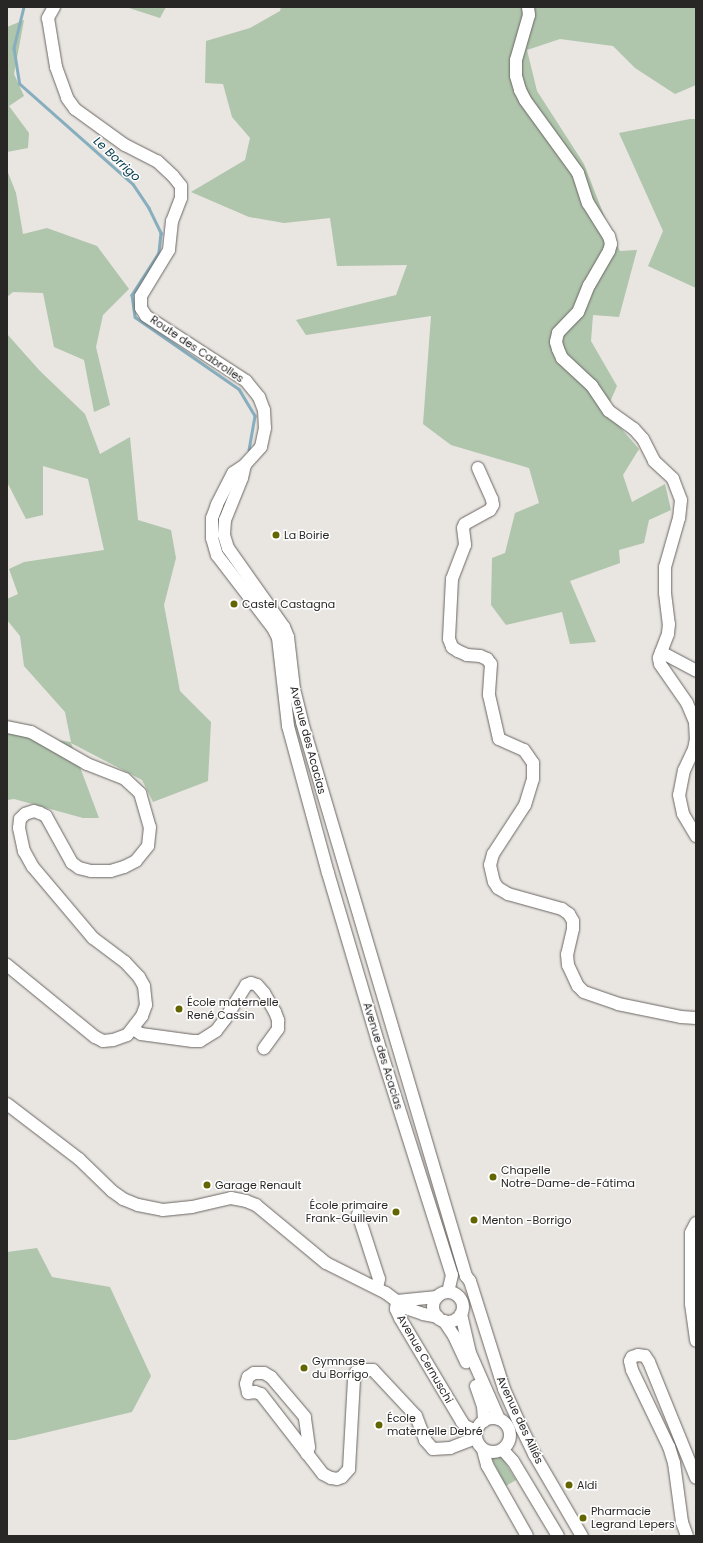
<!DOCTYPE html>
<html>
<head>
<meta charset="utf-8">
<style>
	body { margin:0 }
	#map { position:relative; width:703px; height:1543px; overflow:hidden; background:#e9e5e1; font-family:Poppins,sans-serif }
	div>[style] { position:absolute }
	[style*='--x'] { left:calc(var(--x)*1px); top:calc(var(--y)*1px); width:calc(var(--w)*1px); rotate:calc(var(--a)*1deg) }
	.green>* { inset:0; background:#afc5ac }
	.stream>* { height:2.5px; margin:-1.25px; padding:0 1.25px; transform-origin:1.25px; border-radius:1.25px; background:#87aebe }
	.roads { filter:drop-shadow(0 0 1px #6a6663) drop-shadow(0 0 1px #6a6663) }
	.minor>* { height:12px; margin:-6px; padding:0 6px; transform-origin:6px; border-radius:6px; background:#fff }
	.minor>.ring { margin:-6px; padding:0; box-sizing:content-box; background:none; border:12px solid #fff; border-radius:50% }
	.dots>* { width:11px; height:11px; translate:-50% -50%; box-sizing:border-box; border:2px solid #fff; border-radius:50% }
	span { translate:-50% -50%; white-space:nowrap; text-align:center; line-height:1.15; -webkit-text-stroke:3px #fff; paint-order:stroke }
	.street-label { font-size:11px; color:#292726 }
	.poi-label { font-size:11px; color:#292726 }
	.left { translate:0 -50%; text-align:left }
	.right { translate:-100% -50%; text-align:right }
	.water-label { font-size:12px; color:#003a4c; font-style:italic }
	.frame { position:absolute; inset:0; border:8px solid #292726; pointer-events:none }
</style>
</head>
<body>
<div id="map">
	<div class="green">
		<i style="clip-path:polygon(126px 7px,166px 7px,160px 18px)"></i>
		<i style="clip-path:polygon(281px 7px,695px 7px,696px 85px,675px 94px,635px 68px,613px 46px,560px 39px,527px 50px,537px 91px,584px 164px,607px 223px,620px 251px,637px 250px,619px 317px,593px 315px,591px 341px,617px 386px,606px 411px,639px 449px,623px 475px,632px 502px,665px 484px,671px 510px,649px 520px,644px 543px,619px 550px,620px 563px,570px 581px,596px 642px,570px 644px,562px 612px,506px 625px,491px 605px,492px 558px,505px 553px,515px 513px,539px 503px,529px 468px,451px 445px,423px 424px,431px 316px,306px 335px,296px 320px,396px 295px,407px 265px,337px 266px,330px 218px,284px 223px,249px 217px,191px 192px,245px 160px,250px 138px,232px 117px,223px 84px,205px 83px,206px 41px,250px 28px,280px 11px)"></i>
		<i style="clip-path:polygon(24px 20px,14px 74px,24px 96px,9px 106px,29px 133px,28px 148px,7px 152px,7px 27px)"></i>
		<i style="clip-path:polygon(690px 119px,696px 119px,696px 288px,648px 266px,663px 231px,619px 133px)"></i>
		<i style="clip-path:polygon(7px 170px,16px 193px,23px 234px,47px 228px,97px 246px,129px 289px,103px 315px,96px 347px,110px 405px,94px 412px,84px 360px,54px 347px,43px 293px,13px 292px,7px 297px)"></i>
		<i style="clip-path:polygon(7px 334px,40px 371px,85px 414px,100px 454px,130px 437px,138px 520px,171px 530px,176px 558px,164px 605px,180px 691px,211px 722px,208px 781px,153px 802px,142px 780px,71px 743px,99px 818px,83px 818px,14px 799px,7px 800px,7px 733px,71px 742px,65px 712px,24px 666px,20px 636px,7px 620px,7px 599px,18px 594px,9px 569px,24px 562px,104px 550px,88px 479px,43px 466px,43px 515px,26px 519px,7px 482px)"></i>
		<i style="clip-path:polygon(37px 1248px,52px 1277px,110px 1287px,151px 1376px,132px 1412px,15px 1440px,7px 1440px,7px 1252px)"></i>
		<i style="clip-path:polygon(501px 1456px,516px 1480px,506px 1486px,491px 1457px)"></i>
	</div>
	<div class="stream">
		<i style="--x:24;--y:7;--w:42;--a:103.7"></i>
		<i style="--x:14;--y:48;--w:36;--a:81"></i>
		<i style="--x:20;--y:84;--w:151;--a:41.5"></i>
		<i style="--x:133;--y:184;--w:29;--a:56"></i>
		<i style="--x:149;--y:208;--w:28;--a:64"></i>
		<i style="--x:161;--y:233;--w:20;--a:96"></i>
		<i style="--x:159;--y:253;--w:50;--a:122.7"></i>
		<i style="--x:132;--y:295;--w:22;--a:82"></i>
		<i style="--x:135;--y:317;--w:126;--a:34.7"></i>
		<i style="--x:239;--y:389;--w:31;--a:59"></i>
		<i style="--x:255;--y:416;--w:34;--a:100"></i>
	</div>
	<div class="roads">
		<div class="minor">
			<i style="--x:54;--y:7;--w:13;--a:119"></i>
			<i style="--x:48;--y:18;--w:50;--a:80.7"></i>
			<i style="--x:56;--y:67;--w:33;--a:70"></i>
			<i style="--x:67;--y:98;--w:14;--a:54"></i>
			<i style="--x:75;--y:109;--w:62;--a:35.8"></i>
			<i style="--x:125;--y:145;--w:36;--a:27"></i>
			<i style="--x:157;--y:161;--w:22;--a:43"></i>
			<i style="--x:173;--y:176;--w:13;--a:51"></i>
			<i style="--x:181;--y:186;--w:12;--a:90"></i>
			<i style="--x:181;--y:198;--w:25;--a:111"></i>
			<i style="--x:172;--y:221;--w:29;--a:96"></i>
			<i style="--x:169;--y:250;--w:54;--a:121.3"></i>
			<i style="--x:141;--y:296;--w:12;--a:90"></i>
			<i style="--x:141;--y:308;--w:9;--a:58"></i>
			<i style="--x:146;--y:316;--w:119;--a:33"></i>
			<i style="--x:246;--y:381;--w:21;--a:51"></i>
			<i style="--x:259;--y:397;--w:14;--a:69"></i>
			<i style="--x:264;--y:410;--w:18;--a:87"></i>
			<i style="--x:265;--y:428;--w:19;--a:102"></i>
			<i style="--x:261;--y:447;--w:24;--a:132"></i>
			<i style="--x:245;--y:465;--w:14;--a:146"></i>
			<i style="--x:233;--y:473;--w:36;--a:117"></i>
			<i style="--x:217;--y:505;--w:14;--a:111"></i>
			<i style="--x:212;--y:518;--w:20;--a:90"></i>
			<i style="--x:212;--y:538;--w:18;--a:74"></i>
			<i style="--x:217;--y:555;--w:92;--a:52.5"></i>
			<i style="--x:273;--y:628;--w:11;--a:63"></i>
			<i style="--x:278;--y:638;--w:89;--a:83.5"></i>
			<i style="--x:288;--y:726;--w:152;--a:74.8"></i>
			<i style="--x:328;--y:873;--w:176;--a:73.5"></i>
			<i style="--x:378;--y:1042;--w:244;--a:72.4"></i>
			<i style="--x:452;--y:1275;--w:17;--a:103"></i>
			<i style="--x:528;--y:7;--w:8;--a:83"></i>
			<i style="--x:529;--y:15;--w:47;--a:106.1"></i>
			<i style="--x:516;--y:60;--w:16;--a:90"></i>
			<i style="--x:516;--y:76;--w:15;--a:74"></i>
			<i style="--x:520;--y:90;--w:11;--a:63"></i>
			<i style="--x:525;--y:100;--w:90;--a:54"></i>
			<i style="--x:578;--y:173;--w:32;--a:72"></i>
			<i style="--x:588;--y:203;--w:39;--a:58"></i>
			<i style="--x:609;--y:236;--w:8;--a:76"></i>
			<i style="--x:611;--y:244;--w:7;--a:106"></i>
			<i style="--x:609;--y:251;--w:39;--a:120"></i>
			<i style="--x:589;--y:285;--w:29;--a:112"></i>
			<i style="--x:578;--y:312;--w:29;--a:134"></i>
			<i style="--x:558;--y:333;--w:9;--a:103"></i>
			<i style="--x:556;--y:342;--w:7;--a:74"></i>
			<i style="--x:558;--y:349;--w:10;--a:66"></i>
			<i style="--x:562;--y:358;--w:41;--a:43"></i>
			<i style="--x:592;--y:386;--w:30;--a:56"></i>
			<i style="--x:609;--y:411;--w:31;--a:36"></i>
			<i style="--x:634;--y:429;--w:13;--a:48"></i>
			<i style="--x:643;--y:439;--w:25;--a:63"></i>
			<i style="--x:654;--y:461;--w:26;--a:43"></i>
			<i style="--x:673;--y:479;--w:22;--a:69"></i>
			<i style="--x:681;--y:500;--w:18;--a:96"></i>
			<i style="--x:679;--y:518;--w:51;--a:105.9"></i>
			<i style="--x:665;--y:567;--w:26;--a:90"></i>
			<i style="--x:665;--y:593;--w:31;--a:83"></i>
			<i style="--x:669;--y:624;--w:10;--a:96"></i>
			<i style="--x:668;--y:634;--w:26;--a:111"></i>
			<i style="--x:659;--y:658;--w:6;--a:81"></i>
			<i style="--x:660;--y:664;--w:47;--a:55.3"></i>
			<i style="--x:687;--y:703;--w:21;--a:67"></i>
			<i style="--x:695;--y:722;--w:17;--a:87"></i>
			<i style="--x:696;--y:739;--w:10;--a:101"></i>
			<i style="--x:694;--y:749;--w:23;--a:115"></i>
			<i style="--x:684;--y:770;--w:25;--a:101"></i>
			<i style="--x:679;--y:795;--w:19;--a:78"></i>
			<i style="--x:683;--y:814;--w:26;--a:59"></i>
			<i style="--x:245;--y:465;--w:13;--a:103"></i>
			<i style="--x:242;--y:478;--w:45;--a:112"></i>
			<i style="--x:225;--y:520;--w:15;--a:94"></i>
			<i style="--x:224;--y:535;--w:14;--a:73"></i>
			<i style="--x:228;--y:548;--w:97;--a:54.7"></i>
			<i style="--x:284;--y:627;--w:11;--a:68"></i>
			<i style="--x:288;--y:637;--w:52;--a:83.4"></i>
			<i style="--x:294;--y:689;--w:34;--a:76"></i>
			<i style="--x:302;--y:722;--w:578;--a:73.51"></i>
			<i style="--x:466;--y:1276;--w:6;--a:51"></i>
			<i style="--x:470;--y:1281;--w:113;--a:72.5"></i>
			<i style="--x:504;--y:1389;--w:44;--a:65.8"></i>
			<i style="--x:522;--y:1429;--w:28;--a:64"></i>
			<i style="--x:534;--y:1454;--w:95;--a:59.7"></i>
			<i style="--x:478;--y:468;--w:34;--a:66"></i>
			<i style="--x:492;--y:499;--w:6;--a:81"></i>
			<i style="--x:493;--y:505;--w:6;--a:121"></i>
			<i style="--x:490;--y:510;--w:29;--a:151"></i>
			<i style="--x:465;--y:524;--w:4;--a:117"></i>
			<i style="--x:463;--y:528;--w:17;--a:83"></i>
			<i style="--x:465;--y:545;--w:36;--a:111"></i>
			<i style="--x:452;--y:579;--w:60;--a:92.9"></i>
			<i style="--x:449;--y:639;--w:9;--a:69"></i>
			<i style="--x:452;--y:647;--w:7;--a:34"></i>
			<i style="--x:458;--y:651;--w:10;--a:24"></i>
			<i style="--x:467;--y:655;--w:13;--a:4"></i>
			<i style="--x:480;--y:656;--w:8;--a:23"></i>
			<i style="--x:487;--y:659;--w:6;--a:51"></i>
			<i style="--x:491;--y:664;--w:31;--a:94"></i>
			<i style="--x:489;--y:695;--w:45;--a:77.2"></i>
			<i style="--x:499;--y:739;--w:27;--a:24"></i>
			<i style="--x:524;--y:750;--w:16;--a:55"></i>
			<i style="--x:533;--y:763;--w:16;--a:90"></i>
			<i style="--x:533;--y:779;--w:27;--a:107"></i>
			<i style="--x:525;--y:805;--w:59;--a:123.1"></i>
			<i style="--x:493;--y:854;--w:11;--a:105"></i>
			<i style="--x:490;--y:865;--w:17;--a:77"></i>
			<i style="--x:494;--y:882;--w:7;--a:56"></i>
			<i style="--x:498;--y:888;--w:12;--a:31"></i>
			<i style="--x:508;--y:894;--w:56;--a:15.5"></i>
			<i style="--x:562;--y:909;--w:9;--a:36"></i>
			<i style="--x:569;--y:914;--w:8;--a:60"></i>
			<i style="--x:573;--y:921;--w:8;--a:90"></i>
			<i style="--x:573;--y:929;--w:26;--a:103"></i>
			<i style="--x:567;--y:954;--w:11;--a:85"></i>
			<i style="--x:568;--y:965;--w:23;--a:65"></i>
			<i style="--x:578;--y:986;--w:8;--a:45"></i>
			<i style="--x:584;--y:992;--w:36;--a:19"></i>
			<i style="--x:618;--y:1004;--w:64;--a:11.7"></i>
			<i style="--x:681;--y:1017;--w:15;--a:4"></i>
			<i style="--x:661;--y:652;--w:40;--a:28"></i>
			<i style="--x:7;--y:727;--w:25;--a:12"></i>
			<i style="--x:31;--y:732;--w:64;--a:29.7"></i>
			<i style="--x:87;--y:764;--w:41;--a:21.5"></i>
			<i style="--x:125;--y:779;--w:21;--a:43"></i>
			<i style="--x:140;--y:793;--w:35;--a:74"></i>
			<i style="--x:150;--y:827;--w:19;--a:96"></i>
			<i style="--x:148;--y:846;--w:19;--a:129"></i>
			<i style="--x:136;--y:861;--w:13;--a:153"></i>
			<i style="--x:124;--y:867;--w:14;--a:163"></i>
			<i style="--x:111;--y:871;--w:20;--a:180"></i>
			<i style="--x:91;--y:871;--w:12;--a:-166"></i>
			<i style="--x:79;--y:868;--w:9;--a:-144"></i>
			<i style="--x:72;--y:863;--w:54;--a:-119"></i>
			<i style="--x:46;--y:816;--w:7;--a:-153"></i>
			<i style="--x:40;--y:813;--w:6;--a:-162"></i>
			<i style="--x:34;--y:811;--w:9;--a:162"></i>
			<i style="--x:25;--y:814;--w:7;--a:135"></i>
			<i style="--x:20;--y:819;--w:9;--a:96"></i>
			<i style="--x:19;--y:828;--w:24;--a:78"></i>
			<i style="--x:24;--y:851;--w:18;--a:61"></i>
			<i style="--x:33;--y:867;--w:93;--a:49.8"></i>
			<i style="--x:93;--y:938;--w:40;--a:37"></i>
			<i style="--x:125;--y:962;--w:21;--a:47"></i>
			<i style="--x:139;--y:977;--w:10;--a:61"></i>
			<i style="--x:144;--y:986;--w:19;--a:84"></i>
			<i style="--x:146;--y:1005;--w:12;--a:110"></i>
			<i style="--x:142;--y:1016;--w:24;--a:128"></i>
			<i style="--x:127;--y:1035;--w:15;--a:160"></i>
			<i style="--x:113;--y:1040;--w:10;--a:174"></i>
			<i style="--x:103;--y:1041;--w:9;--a:-153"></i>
			<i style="--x:95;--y:1037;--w:114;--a:-140.7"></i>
			<i style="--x:133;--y:1029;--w:9;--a:32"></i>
			<i style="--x:141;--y:1034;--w:52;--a:7.7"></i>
			<i style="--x:193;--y:1041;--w:7;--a:0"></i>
			<i style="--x:200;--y:1041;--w:19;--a:-32"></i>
			<i style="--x:216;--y:1031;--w:15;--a:-53"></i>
			<i style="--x:225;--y:1019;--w:40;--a:-58"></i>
			<i style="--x:246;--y:985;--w:5;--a:-22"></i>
			<i style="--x:251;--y:983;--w:6;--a:18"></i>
			<i style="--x:257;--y:985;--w:11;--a:49"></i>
			<i style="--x:264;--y:993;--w:22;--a:60"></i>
			<i style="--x:275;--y:1012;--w:9;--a:69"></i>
			<i style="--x:278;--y:1020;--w:9;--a:90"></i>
			<i style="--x:278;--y:1029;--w:24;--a:126"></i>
			<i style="--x:7;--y:1104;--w:91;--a:37.4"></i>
			<i style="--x:79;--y:1159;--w:46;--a:44.1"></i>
			<i style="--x:112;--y:1191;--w:14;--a:36"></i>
			<i style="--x:123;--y:1199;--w:16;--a:22"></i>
			<i style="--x:138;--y:1205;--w:25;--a:11"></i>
			<i style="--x:163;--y:1210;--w:29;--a:-6"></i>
			<i style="--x:192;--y:1207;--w:40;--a:-13"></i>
			<i style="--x:231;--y:1198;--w:15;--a:11"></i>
			<i style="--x:246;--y:1201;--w:11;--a:22"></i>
			<i style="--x:256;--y:1205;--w:91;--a:39.6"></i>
			<i style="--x:326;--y:1263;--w:67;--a:26.6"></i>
			<i style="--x:386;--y:1293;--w:25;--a:37"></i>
			<i style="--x:406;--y:1308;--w:18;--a:19"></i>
			<i style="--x:423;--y:1314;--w:15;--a:11"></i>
			<i style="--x:358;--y:1214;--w:68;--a:72.1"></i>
			<i style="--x:379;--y:1279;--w:9;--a:103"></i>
			<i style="--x:696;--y:1223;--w:11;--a:117"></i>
			<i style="--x:691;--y:1233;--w:71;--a:90"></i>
			<i style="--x:691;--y:1304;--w:37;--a:82"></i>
			<i class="ring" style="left:433px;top:1292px;width:18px;height:18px"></i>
			<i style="--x:397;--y:1301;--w:8;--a:97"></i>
			<i style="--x:396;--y:1309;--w:10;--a:66"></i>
			<i style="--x:400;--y:1318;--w:121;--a:59.2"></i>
			<i style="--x:462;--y:1422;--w:5;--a:53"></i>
			<i style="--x:465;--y:1426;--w:12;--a:24"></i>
			<i style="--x:397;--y:1301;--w:40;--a:-5.7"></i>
			<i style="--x:461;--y:1314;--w:40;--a:77"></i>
			<i style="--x:470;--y:1353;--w:72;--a:66.3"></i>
			<i style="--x:444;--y:1321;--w:18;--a:56"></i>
			<i style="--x:454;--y:1336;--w:29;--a:65"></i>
			<i style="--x:476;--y:1386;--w:21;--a:71"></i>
			<i style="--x:483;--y:1406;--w:15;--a:86"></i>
			<i class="ring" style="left:476px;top:1418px;width:22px;height:22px"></i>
			<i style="--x:483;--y:1450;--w:16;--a:75"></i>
			<i style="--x:487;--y:1465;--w:81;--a:60.6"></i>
			<i style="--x:503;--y:1450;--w:15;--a:48"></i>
			<i style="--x:513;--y:1461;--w:87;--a:59"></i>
			<i style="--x:307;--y:1454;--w:7;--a:-74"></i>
			<i style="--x:309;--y:1447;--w:30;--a:-98"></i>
			<i style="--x:305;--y:1417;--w:52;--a:-130.4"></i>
			<i style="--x:271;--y:1377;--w:8;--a:-150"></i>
			<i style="--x:264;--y:1373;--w:10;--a:180"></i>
			<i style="--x:254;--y:1373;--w:7;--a:146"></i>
			<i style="--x:248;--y:1377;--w:7;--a:106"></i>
			<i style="--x:246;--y:1384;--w:9;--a:77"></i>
			<i style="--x:248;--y:1393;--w:7;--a:-8"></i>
			<i style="--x:255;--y:1392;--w:6;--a:18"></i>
			<i style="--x:261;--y:1394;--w:101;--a:52.2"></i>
			<i style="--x:323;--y:1474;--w:9;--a:27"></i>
			<i style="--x:331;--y:1478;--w:6;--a:9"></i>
			<i style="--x:337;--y:1479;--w:5;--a:-22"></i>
			<i style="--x:342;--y:1477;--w:11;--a:-49"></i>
			<i style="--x:349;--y:1469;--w:89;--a:-86.8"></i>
			<i style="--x:354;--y:1380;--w:8;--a:-76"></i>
			<i style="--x:356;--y:1372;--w:5;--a:-22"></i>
			<i style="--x:361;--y:1370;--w:12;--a:0"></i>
			<i style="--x:373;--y:1370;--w:63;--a:46.9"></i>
			<i style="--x:416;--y:1416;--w:26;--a:69"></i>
			<i style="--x:425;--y:1440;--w:12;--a:48"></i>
			<i style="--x:433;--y:1449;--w:17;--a:-3"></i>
			<i style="--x:450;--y:1448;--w:28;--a:-21"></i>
			<i style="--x:687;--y:1536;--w:15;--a:-110"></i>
			<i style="--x:682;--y:1522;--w:60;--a:-97.7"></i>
			<i style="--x:674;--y:1463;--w:17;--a:-107"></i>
			<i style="--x:669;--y:1447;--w:85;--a:-115.7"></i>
			<i style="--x:632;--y:1370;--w:9;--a:-103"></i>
			<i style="--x:630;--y:1361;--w:4;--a:-63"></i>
			<i style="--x:632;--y:1357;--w:6;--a:-18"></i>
			<i style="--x:638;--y:1355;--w:7;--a:8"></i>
			<i style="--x:645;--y:1356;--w:7;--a:56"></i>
			<i style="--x:649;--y:1362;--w:125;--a:67.9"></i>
		</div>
	</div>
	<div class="dots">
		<i style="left:276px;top:535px;background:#626500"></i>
		<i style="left:234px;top:604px;background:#626500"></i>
		<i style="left:179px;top:1009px;background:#626500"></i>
		<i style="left:493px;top:1177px;background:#626500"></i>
		<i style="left:207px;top:1185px;background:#626500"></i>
		<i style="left:396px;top:1212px;background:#626500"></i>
		<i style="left:474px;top:1220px;background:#626500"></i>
		<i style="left:304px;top:1368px;background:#626500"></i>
		<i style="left:379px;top:1425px;background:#626500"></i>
		<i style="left:569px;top:1485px;background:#626500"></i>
		<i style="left:583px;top:1518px;background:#626500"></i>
	</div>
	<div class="street-label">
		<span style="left:197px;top:349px;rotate:34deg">Route des Cabrolles</span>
		<span style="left:308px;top:740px;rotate:75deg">Avenue des Acacias</span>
		<span style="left:383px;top:1056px;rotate:73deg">Avenue des Acacias</span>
		<span style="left:425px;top:1359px;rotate:60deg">Avenue Cernuschi</span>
		<span style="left:520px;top:1420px;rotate:65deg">Avenue des Alliés</span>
	</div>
	<div class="poi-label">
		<span class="left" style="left:284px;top:535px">La Boirie</span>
		<span class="left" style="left:242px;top:604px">Castel Castagna</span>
		<span class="left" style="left:187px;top:1009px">École maternelle<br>René Cassin</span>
		<span class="left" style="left:501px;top:1177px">Chapelle<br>Notre-Dame-de-Fátima</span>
		<span class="left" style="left:215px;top:1185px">Garage Renault</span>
		<span class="right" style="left:388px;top:1212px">École primaire<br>Frank-Guillevin</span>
		<span class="left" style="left:482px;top:1220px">Menton -Borrigo</span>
		<span class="left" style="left:312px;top:1368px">Gymnase<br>du Borrigo</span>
		<span class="left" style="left:387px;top:1425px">École<br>maternelle Debré</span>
		<span class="left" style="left:577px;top:1485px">Aldi</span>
		<span class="left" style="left:591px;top:1518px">Pharmacie<br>Legrand Lepers</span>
	</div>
	<div class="water-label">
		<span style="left:117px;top:159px;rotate:43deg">Le Borrigo</span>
	</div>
	<div class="frame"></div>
</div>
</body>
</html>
